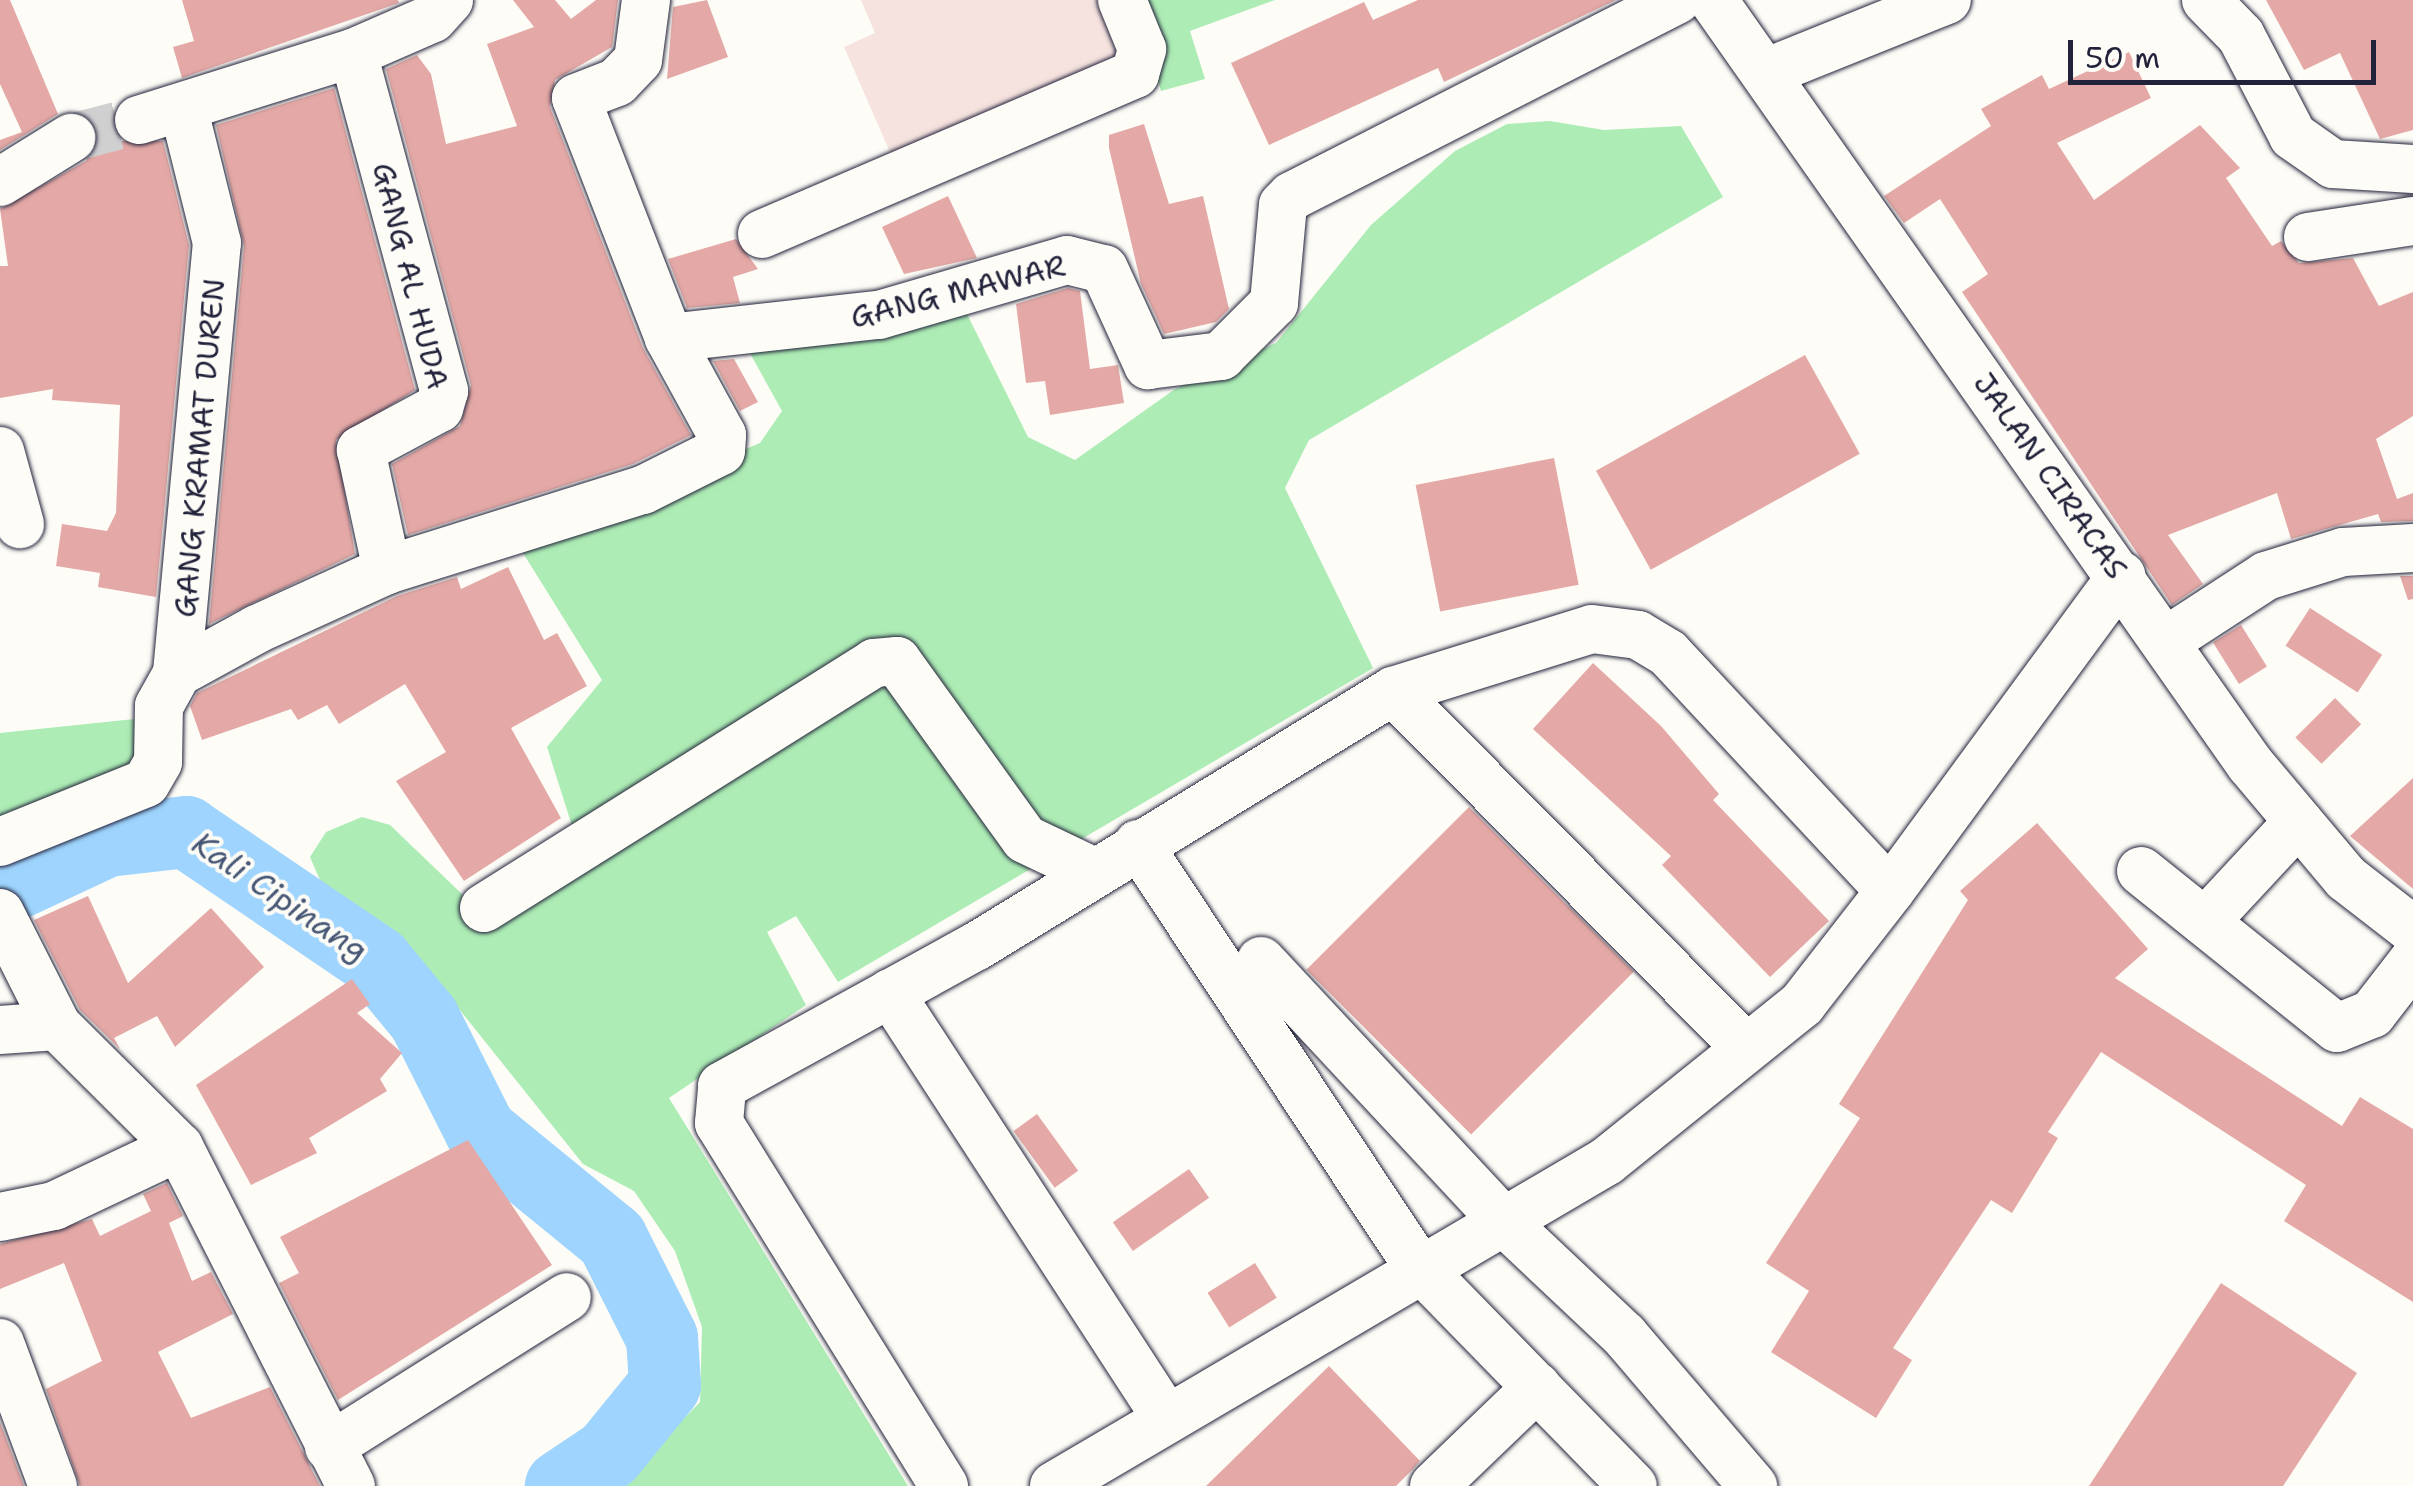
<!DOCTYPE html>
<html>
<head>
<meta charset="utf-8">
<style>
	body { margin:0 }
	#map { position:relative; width:2413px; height:1486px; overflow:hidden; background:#fdfcf7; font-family:"Shantell Sans",sans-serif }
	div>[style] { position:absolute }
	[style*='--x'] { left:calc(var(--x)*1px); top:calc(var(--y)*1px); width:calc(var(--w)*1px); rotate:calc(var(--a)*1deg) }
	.built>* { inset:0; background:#f6e3df }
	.green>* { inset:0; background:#adedb5 }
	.river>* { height:72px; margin:-36px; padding:0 36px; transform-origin:36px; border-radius:36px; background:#9ed4fd }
	.building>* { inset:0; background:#e4a9a6; transform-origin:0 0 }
	.minor-tunnel>* { height:48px; margin-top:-24px; transform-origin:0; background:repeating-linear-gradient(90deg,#d1d0d1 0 48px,transparent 0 72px) }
	.roads { filter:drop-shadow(0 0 2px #22223b) drop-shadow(0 0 2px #22223b) }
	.minor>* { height:48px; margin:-24px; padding:0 24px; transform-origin:24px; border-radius:24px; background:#fdfcf7 }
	span { translate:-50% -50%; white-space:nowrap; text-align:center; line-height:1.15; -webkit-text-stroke:8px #fdfcf7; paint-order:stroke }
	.street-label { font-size:30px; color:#22223b }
	.water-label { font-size:32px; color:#475775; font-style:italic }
	.scale { position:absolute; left:2068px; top:40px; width:308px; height:45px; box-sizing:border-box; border:5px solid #22223b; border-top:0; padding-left:12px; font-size:30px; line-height:35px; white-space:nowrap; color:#22223b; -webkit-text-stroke:8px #fdfcf7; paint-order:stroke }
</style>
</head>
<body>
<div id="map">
	<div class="built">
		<i style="clip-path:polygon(861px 0,1121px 0,1142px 49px,893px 159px,844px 47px,875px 33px)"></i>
	</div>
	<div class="green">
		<i style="clip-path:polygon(1135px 0,1275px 0,1190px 31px,1205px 79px,1161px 91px)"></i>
		<i style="clip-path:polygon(1550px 121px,1604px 130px,1681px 126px,1723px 197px,1309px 440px,1285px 488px,1373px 668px,838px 982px,796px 916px,767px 932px,806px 1005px,669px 1098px,908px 1486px,617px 1486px,700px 1402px,702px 1327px,675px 1251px,634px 1191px,583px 1164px,459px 1009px,322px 885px,310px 857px,326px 832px,362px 817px,390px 825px,463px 895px,573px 829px,547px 747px,602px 680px,518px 545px,760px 443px,782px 411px,746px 346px,962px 304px,1028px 437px,1075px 460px,1175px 389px,1276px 343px,1371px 225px,1455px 151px,1507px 124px)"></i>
		<i style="clip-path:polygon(144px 718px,169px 791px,0 824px,0 733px)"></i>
	</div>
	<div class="river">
		<i style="--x:0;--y:891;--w:118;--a:-25"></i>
		<i style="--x:107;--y:841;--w:80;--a:-6.5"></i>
		<i style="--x:186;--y:832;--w:231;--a:34.2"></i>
		<i style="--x:377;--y:962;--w:74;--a:50.5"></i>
		<i style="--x:424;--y:1019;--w:127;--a:63.2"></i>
		<i style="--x:481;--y:1132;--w:169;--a:39.2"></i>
		<i style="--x:612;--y:1239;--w:111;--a:63.2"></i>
		<i style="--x:662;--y:1338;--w:47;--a:86.3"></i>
		<i style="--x:665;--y:1385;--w:89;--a:129.1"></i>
		<i style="--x:609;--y:1454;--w:58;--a:146.3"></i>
	</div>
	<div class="building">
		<i style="clip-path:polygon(0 0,10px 0,58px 114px,0 150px,0 140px,22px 132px,0 84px)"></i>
		<i style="clip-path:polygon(182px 0,398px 0,399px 3px,182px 78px,173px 47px,194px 41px)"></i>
		<i style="clip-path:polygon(513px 0,555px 0,571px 19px,596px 0,618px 0,612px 47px,555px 80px,550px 107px,643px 348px,691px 435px,633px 464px,408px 535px,392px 464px,460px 426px,471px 385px,386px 69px,417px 55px,431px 74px,446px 144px,517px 126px,487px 44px,534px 27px)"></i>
		<i style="clip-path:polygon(707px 0,728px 57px,667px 79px,673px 7px)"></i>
		<i style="clip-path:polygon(1418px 0,1616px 0,1444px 82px,1438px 68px,1269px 145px,1231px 63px,1364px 2px,1373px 20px)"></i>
		<i style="clip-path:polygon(2266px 0,2413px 0,2413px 130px,2380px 139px,2340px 53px,2304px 70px)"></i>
		<i style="clip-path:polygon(2129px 52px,2151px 98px,2057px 143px,2094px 200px,2200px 125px,2240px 168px,2226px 178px,2272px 246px,2281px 241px,2299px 263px,2353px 258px,2379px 306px,2413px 292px,2413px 416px,2376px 439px,2397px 499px,2413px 493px,2413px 521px,2381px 522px,2378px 514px,2291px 539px,2277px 493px,2168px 535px,2203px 584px,2172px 605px,1962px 292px,1988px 274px,1940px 199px,1904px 223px,1884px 196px,1991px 126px,1981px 109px,2042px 75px,2049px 89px)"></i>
		<i style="clip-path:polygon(334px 88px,415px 390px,336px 440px,355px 554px,209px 624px,244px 246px,216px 125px)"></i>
		<i style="clip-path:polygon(114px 110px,121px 141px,163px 141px,189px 245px,156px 597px,98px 587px,100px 573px,56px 566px,62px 524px,107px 531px,116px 513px,120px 405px,52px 400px,53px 389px,0 398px,0 266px,8px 266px,0 209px,86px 161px,98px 138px,88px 117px)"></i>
		<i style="clip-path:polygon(1144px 124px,1169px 204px,1203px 196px,1229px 309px,1216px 322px,1164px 334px,1141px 284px,1109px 148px,1109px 135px)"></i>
		<i style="clip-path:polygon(948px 196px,977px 258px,904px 274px,882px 227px)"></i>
		<i style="clip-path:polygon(736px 239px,758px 269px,733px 277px,740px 303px,687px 308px,668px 259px)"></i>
		<i style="clip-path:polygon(1068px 288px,1080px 291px,1090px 369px,1118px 365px,1124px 403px,1050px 415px,1045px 381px,1026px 383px,1016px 304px)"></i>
		<i style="left:1805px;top:355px;width:113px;height:239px;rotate:61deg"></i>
		<i style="clip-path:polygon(734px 359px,758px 402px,740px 411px,713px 361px)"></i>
		<i style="left:1554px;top:458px;width:129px;height:141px;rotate:79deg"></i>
		<i style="clip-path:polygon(508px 567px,544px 640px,557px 633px,587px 686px,511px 728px,561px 818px,464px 881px,396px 781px,446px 752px,405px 684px,339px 724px,327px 705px,298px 720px,291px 709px,202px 740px,190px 706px,197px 693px,397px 596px,457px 577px,461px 589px)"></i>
		<i style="clip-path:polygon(2400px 576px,2413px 576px,2413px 599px,2408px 600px)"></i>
		<i style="left:2310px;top:608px;width:86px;height:45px;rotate:33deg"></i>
		<i style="left:2241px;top:625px;width:49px;height:33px;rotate:58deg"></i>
		<i style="clip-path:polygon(1593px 663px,1661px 726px,1719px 794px,1713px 800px,1829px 921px,1770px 977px,1662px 865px,1671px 856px,1533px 729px)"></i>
		<i style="left:2335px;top:698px;width:37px;height:56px;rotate:45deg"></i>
		<i style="clip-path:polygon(2413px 778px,2413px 889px,2350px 836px)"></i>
		<i style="left:1469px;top:807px;width:233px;height:230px;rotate:45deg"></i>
		<i style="clip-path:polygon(2037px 823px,2148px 949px,2115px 978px,2342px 1126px,2360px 1097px,2413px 1129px,2413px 1302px,2284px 1221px,2306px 1185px,2101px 1052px,2048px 1132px,2058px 1138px,2012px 1213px,1991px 1200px,1893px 1348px,1912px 1360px,1876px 1418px,1771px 1352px,1809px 1291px,1766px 1263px,1860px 1118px,1839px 1104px,1968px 900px,1960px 891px)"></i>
		<i style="clip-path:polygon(88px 896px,128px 983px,211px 908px,264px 967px,175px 1047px,157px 1016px,114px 1038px,120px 1049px,80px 1010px,34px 920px)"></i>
		<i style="clip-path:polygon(352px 979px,370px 1004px,357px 1013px,402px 1053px,380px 1079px,387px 1091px,309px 1138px,317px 1153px,251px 1185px,196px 1085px)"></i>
		<i style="left:1037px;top:1114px;width:70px;height:29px;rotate:54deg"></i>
		<i style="clip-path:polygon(468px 1140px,552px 1265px,338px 1400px,279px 1283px,299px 1273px,280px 1237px)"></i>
		<i style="left:1189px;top:1169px;width:35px;height:93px;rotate:55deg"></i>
		<i style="clip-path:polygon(167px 1183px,183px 1216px,169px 1223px,192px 1281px,211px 1272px,233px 1314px,158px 1352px,191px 1418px,270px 1387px,320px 1486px,80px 1486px,46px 1389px,102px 1361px,64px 1263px,0 1289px,0 1244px,92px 1219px,100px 1236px,151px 1211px,143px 1194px)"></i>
		<i style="left:1255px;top:1263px;width:41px;height:56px;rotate:58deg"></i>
		<i style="clip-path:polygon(2221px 1283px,2357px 1373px,2283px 1486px,2089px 1486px)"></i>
		<i style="clip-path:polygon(1329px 1366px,1420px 1461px,1413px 1469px,1396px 1486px,1206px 1486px)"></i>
		<i style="clip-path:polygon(0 1422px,24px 1486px,0 1486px)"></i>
	</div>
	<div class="minor-tunnel">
		<i style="--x:71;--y:138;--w:70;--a:-14.8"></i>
	</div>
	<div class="roads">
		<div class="minor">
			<i style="--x:1713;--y:0;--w:934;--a:54.9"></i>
			<i style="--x:2250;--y:764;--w:149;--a:49.9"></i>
			<i style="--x:2346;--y:878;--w:85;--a:37.8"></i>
			<i style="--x:2206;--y:0;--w:50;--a:45.8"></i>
			<i style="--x:2241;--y:36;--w:113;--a:62.5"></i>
			<i style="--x:2293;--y:136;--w:49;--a:35"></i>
			<i style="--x:2333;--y:164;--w:80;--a:3.6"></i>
			<i style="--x:353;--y:53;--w:350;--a:74.9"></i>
			<i style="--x:444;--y:391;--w:18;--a:106"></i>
			<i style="--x:439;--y:408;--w:89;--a:151.7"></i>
			<i style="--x:361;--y:450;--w:123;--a:77.8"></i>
			<i style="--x:1765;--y:73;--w:196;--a:-21.9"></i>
			<i style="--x:139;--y:120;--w:224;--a:-17.4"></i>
			<i style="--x:353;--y:53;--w:87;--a:-23.6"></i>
			<i style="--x:433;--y:18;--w:24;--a:-48"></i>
			<i style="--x:0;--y:182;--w:84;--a:-31.8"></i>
			<i style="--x:762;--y:234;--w:406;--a:-23.2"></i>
			<i style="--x:1135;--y:74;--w:26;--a:-74"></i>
			<i style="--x:1142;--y:49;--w:53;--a:-112.2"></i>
			<i style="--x:2308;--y:237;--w:106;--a:-8.7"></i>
			<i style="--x:669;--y:338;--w:211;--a:-6.3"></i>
			<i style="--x:879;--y:315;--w:196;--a:-16.3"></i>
			<i style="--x:1067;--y:260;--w:38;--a:14"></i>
			<i style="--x:1104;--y:269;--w:106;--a:65.4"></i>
			<i style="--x:1148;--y:365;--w:74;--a:-7"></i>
			<i style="--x:1221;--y:356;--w:75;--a:-45"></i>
			<i style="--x:1274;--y:303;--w:98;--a:-84.8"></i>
			<i style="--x:1283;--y:205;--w:13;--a:-45"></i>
			<i style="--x:1292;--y:196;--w:432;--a:-27"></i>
			<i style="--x:0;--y:451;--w:76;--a:74.7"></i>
			<i style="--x:2166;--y:641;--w:119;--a:-33"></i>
			<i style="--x:2266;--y:576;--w:81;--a:-17.3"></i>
			<i style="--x:2343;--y:552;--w:70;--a:-3.3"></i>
			<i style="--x:177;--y:673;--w:432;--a:-84.7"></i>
			<i style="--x:217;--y:243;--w:140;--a:-104"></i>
			<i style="--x:1393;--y:691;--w:496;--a:45.3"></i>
			<i style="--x:0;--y:842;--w:157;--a:-22"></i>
			<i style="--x:146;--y:783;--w:24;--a:-60"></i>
			<i style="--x:158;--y:762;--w:56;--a:-89"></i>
			<i style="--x:159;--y:706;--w:38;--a:-61"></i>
			<i style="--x:177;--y:673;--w:91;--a:-28.8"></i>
			<i style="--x:257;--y:629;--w:143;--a:-24.4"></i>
			<i style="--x:387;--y:570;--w:268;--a:-17.4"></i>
			<i style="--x:643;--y:490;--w:87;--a:-26.6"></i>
			<i style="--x:721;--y:451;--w:16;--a:-86"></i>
			<i style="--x:722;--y:435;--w:111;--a:-118.7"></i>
			<i style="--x:669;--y:338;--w:257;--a:-111.2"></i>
			<i style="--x:576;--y:98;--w:44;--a:-21.3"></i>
			<i style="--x:617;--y:82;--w:30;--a:-46"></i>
			<i style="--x:638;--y:60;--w:61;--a:-82.4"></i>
			<i style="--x:1138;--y:844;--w:505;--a:56.47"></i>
			<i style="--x:1417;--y:1265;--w:309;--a:45.7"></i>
			<i style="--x:2141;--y:871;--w:251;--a:38.7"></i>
			<i style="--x:2337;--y:1028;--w:38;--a:-22"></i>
			<i style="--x:2372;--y:1014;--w:67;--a:-52.3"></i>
			<i style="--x:484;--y:908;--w:461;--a:-32.1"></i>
			<i style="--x:874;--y:663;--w:23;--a:-5"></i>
			<i style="--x:897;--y:661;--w:219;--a:54.3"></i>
			<i style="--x:1025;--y:839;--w:72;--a:25.5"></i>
			<i style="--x:0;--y:913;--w:127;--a:63.2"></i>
			<i style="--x:2205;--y:922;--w:137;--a:-47.1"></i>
			<i style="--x:1261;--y:961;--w:357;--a:47"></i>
			<i style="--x:1504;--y:1222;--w:165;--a:43.3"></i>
			<i style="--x:1624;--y:1335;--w:199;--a:49.5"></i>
			<i style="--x:890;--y:993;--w:508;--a:56.97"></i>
			<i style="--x:0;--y:1030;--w:57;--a:-4"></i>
			<i style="--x:57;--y:1026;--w:172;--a:44.8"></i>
			<i style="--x:179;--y:1147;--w:380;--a:63.1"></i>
			<i style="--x:0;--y:1217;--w:55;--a:-11.5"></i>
			<i style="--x:54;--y:1206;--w:138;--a:-25.3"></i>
			<i style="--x:0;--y:1343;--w:153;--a:69.7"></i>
			<i style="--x:329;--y:1447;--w:281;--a:-32.2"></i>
			<i style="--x:944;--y:1486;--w:427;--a:-121.8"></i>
			<i style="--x:719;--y:1123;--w:37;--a:-85"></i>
			<i style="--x:722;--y:1086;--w:291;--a:-28.8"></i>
			<i style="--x:977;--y:946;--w:488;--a:-31.5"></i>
			<i style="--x:1393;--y:691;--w:208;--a:-17.3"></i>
			<i style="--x:1592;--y:629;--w:46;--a:7.4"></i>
			<i style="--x:1638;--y:635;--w:35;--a:31"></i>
			<i style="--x:1668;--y:653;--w:325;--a:47"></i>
			<i style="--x:1890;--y:891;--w:391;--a:-53.7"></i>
			<i style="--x:1054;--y:1486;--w:641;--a:-30.44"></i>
			<i style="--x:1607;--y:1161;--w:250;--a:-38.8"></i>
			<i style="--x:1802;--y:1004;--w:143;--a:-52.1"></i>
			<i style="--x:1434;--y:1486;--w:143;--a:-43.9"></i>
		</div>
	</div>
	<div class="street-label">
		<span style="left:410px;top:276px;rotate:76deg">GANG AL HUDA</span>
		<span style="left:958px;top:292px;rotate:-14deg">GANG MAWAR</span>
		<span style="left:200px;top:448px;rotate:-85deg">GANG KRAMAT DUREN</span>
		<span style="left:2050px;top:476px;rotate:55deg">JALAN CIRACAS</span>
	</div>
	<div class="water-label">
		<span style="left:280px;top:897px;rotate:34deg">Kali Cipinang</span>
	</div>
	<div class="scale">50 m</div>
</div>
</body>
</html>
